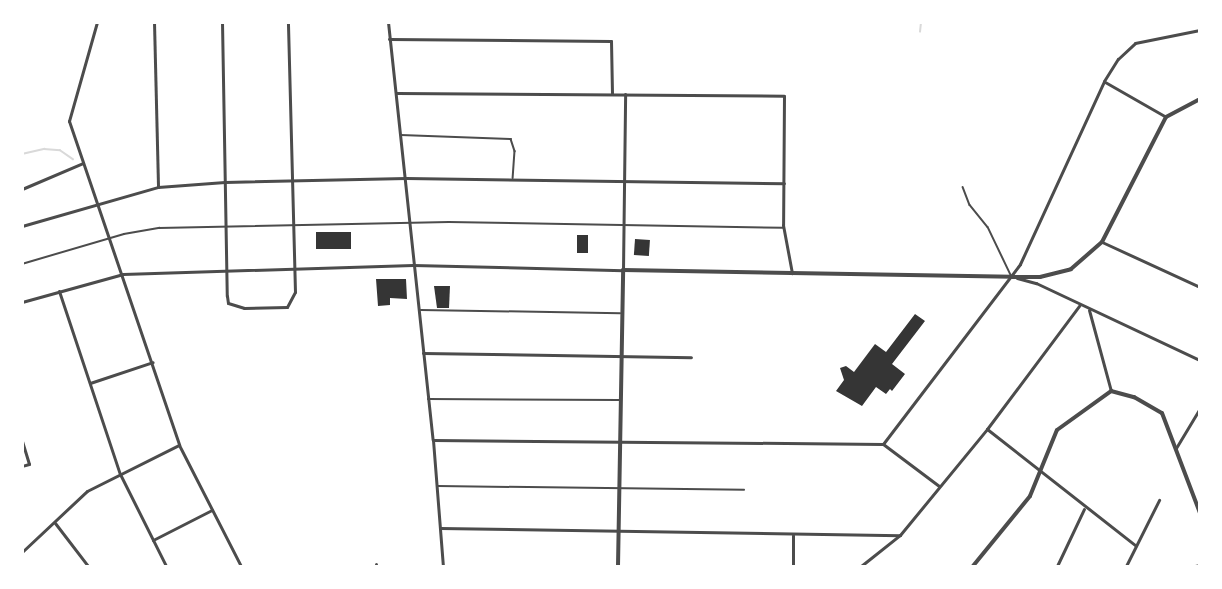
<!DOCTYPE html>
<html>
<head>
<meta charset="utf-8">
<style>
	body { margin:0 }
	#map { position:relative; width:1222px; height:589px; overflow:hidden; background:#fff; font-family:"Fira Sans",sans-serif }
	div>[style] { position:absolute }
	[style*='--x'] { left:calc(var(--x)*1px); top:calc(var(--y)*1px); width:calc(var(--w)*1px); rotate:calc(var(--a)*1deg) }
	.stream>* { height:1.5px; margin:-0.75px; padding:0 0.75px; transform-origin:0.75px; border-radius:0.75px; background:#d9d9d9 }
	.building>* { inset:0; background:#353535; transform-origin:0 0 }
	.service>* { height:1.5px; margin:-0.75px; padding:0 0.75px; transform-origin:0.75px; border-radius:0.75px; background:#4c4c4c }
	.minor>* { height:3px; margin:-1.5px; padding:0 1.5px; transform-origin:1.5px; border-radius:1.5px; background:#4c4c4c }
	.tertiary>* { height:4px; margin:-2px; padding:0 2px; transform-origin:2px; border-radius:2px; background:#4c4c4c }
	span { translate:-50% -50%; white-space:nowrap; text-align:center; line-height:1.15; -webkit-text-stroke:4.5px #fff; paint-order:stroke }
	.frame { position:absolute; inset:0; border:24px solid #fff; pointer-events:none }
</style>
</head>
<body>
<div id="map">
	<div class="stream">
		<i style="--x:920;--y:32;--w:10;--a:-84"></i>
		<i style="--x:22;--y:154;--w:23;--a:-13"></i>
		<i style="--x:44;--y:149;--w:16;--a:4"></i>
		<i style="--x:60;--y:150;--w:16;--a:35"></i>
	</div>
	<div class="building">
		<i style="left:316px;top:232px;width:35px;height:17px"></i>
		<i style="left:577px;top:235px;width:11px;height:18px"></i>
		<i style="left:635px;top:239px;width:15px;height:16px;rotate:4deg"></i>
		<i style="clip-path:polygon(376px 279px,406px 279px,407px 299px,390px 298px,390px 305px,378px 306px)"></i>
		<i style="clip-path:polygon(434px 286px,450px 286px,449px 308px,437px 308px)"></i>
		<i style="clip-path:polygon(915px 314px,925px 321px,892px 364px,905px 374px,892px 391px,890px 389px,886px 394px,876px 387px,862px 406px,836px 391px,844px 380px,840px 368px,846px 366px,854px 372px,875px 344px,886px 352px)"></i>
	</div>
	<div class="service">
		<i style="--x:401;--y:135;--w:110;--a:2.1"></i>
		<i style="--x:511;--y:139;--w:13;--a:72"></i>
		<i style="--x:515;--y:151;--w:27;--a:94"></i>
		<i style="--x:963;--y:187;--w:19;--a:69"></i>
		<i style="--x:970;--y:205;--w:28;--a:51"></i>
		<i style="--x:988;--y:227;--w:53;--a:64.4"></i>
		<i style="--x:22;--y:264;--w:106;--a:-16.4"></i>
		<i style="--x:124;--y:234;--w:36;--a:-10"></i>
		<i style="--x:159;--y:228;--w:290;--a:-1.2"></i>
		<i style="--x:449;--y:222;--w:334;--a:1"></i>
		<i style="--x:421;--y:310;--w:199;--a:0.9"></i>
		<i style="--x:428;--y:399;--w:191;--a:0.3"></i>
		<i style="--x:438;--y:486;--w:306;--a:0.7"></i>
	</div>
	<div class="minor">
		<i style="--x:97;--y:22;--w:103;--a:105.8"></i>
		<i style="--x:69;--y:121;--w:342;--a:71.2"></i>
		<i style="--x:179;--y:445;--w:136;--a:62.9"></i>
		<i style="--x:154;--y:22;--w:165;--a:88.6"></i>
		<i style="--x:222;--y:22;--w:274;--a:89"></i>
		<i style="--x:227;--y:296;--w:7;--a:82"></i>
		<i style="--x:228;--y:303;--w:17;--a:17"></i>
		<i style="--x:244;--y:308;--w:43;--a:-1.3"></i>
		<i style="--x:287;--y:307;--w:17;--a:-62"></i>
		<i style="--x:295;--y:292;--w:270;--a:-91.5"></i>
		<i style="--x:388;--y:22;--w:420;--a:83.9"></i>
		<i style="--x:433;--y:440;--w:126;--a:85.5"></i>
		<i style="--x:389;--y:39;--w:222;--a:0.5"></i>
		<i style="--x:611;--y:41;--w:52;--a:88.9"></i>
		<i style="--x:1105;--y:82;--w:70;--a:29.8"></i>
		<i style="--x:397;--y:93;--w:387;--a:0.4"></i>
		<i style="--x:784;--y:96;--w:129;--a:90.4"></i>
		<i style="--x:783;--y:225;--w:49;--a:79.4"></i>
		<i style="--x:22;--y:189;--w:66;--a:-23.1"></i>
		<i style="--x:22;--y:226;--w:141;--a:-16"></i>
		<i style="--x:158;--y:187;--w:67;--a:-4.3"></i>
		<i style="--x:225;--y:182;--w:181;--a:-1.3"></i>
		<i style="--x:406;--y:178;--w:378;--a:0.8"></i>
		<i style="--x:1102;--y:242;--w:108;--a:24.7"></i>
		<i style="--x:1017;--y:278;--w:20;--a:15"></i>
		<i style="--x:1036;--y:283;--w:181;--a:25.2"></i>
		<i style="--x:59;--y:291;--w:193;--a:71.6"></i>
		<i style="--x:120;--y:474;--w:103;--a:63.4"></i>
		<i style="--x:22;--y:302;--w:105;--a:-15.5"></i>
		<i style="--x:123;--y:274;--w:290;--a:-1.8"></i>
		<i style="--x:413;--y:265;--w:210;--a:1.4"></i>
		<i style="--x:623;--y:270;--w:176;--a:-89.3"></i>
		<i style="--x:1089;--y:310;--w:84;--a:74.8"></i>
		<i style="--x:423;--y:353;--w:268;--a:0.9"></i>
		<i style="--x:90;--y:383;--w:66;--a:-18.4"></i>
		<i style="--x:987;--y:429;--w:189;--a:38.1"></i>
		<i style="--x:433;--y:440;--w:450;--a:0.5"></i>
		<i style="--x:883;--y:444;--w:226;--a:-52.7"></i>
		<i style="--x:1020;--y:264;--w:201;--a:-65.3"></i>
		<i style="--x:1104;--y:81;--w:26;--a:-58"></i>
		<i style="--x:1118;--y:59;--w:23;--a:-43"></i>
		<i style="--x:1135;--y:43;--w:66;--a:-11.3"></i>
		<i style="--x:22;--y:441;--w:24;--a:73"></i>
		<i style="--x:29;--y:464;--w:7;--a:164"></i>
		<i style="--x:883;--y:444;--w:70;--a:36.9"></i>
		<i style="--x:1176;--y:448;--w:47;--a:-59"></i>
		<i style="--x:55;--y:523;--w:54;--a:52.5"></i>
		<i style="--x:440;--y:528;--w:460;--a:0.9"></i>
		<i style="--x:793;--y:535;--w:31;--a:90"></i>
		<i style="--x:153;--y:540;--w:66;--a:-27"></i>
		<i style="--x:22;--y:552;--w:89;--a:-43.2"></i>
		<i style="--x:87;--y:491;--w:103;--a:-26.6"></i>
		<i style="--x:376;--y:564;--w:2;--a:90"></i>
		<i style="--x:861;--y:566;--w:50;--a:-38.5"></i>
		<i style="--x:900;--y:535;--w:137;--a:-50.6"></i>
		<i style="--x:987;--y:429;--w:154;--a:-53.2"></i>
		<i style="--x:1057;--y:566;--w:63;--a:-64.7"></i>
		<i style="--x:1126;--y:566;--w:74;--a:-63.4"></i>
		<i style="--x:1195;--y:566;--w:5;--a:-11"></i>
	</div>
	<div class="tertiary">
		<i style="--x:618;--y:566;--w:296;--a:-89"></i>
		<i style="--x:623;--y:270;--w:389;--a:1"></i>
		<i style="--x:1012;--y:277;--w:28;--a:0"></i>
		<i style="--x:1040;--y:277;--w:32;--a:-14"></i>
		<i style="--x:1071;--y:269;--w:41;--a:-41.1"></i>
		<i style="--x:1102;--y:242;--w:140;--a:-62.9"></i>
		<i style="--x:1166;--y:117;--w:38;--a:-28"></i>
		<i style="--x:973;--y:566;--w:90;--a:-50.8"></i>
		<i style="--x:1030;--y:496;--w:71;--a:-67.8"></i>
		<i style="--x:1057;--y:430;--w:67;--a:-35.8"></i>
		<i style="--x:1111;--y:391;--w:24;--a:15"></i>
		<i style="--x:1134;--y:397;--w:32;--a:30"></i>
		<i style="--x:1162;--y:413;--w:107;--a:69.2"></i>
	</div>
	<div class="frame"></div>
</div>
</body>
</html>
